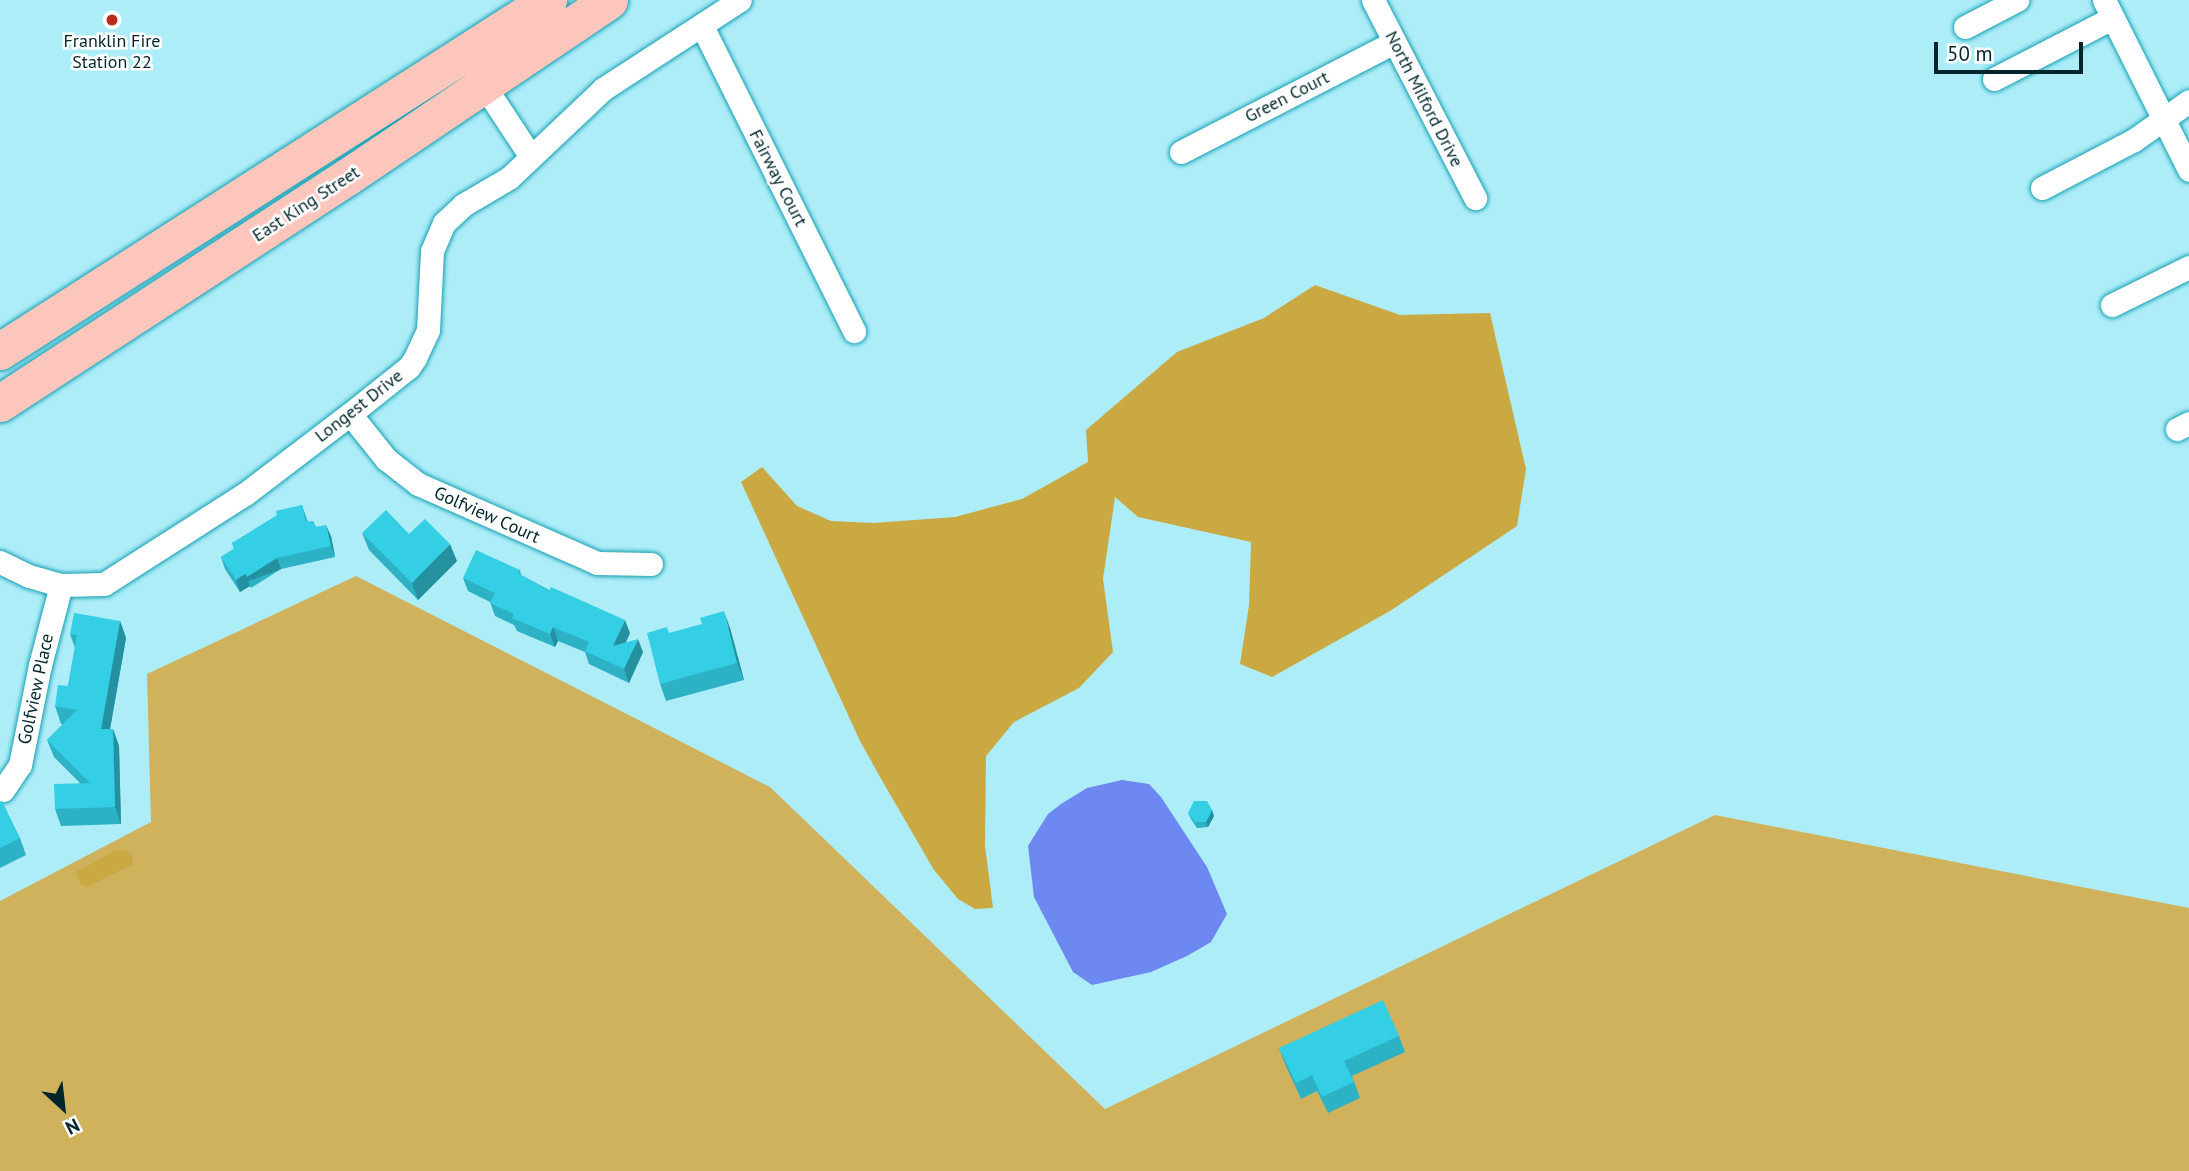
<!DOCTYPE html>
<html>
<head>
<meta charset="utf-8">
<style>
	body { margin:0 }
	#map { position:relative; width:2189px; height:1171px; overflow:hidden; background:#adedf8; font-family:"PT Sans",sans-serif }
	div>[style] { position:absolute }
	[style*='--x'] { left:calc(var(--x)*1px); top:calc(var(--y)*1px); width:calc(var(--w)*1px); rotate:calc(var(--a)*1deg) }
	.green>* { inset:0; background:#d0b25d }
	.forest>* { inset:0; background:#caa842 }
	.water>* { inset:0; background:#6d88f0 }
	.roads { filter:drop-shadow(0 0 2px #14a0b4) drop-shadow(0 0 2px #14a0b4) }
	.minor>* { height:23px; margin:-11.5px; padding:0 11.5px; transform-origin:11.5px; border-radius:11.5px; background:#fff }
	.primary>* { height:37px; margin:-18.5px; padding:0 18.5px; transform-origin:18.5px; border-radius:18.5px; background:#fdc6bd }
	.wall>* { inset:0; background:#2db1c5 }
	.shaded-wall>* { inset:0; background:#2490a0; transform-origin:0 0 }
	.building>* { inset:0; background:#34cee5 }
	.dots>* { width:19px; height:19px; translate:-50% -50%; box-sizing:border-box; border:4px solid #fff; border-radius:50% }
	span { translate:-50% -50%; white-space:nowrap; text-align:center; line-height:1.15; -webkit-text-stroke:5px #fff; paint-order:stroke }
	.poi-label { font-size:18px; color:#00262c }
	.street-label { font-size:18px; color:#00262c }
	.north { position:absolute; left:28px; top:1073px; width:70px; height:70px; -webkit-text-stroke:5px #fff; paint-order:stroke; rotate:153deg; font-size:19px; font-weight:700; line-height:28px; text-align:center; color:#00262c }
	.north::after { content:''; display:block; margin:auto; width:24px; height:32px; background:#00262c; clip-path:polygon(50% 0,100% 100%,50% 72%,0 100%) }
	.scale { position:absolute; left:1934px; top:42px; width:149px; height:32px; box-sizing:border-box; border:4px solid #00262c; border-top:0; padding-left:9px; font-size:21px; line-height:24px; white-space:nowrap; color:#00262c; -webkit-text-stroke:5px #fff; paint-order:stroke }
</style>
</head>
<body>
<div id="map">
	<div class="green">
		<i style="clip-path:polygon(356px 576px,770px 787px,1105px 1109px,1715px 815px,2189px 908px,2189px 1171px,0 1171px,0 901px,151px 822px,147px 674px)"></i>
	</div>
	<div class="forest">
		<i style="clip-path:polygon(1315px 285px,1400px 315px,1490px 313px,1526px 469px,1517px 526px,1390px 611px,1272px 677px,1240px 664px,1249px 605px,1251px 542px,1138px 517px,1115px 497px,1103px 579px,1113px 652px,1079px 688px,1014px 722px,986px 756px,985px 846px,993px 908px,975px 909px,958px 899px,934px 870px,884px 784px,860px 741px,741px 482px,762px 467px,797px 506px,831px 521px,874px 523px,955px 517px,1022px 499px,1088px 462px,1086px 430px,1177px 352px,1264px 318px)"></i>
		<i style="clip-path:polygon(126px 850px,133px 857px,132px 865px,87px 887px,80px 884px,76px 872px,114px 851px)"></i>
	</div>
	<div class="water">
		<i style="clip-path:polygon(1122px 780px,1149px 784px,1161px 797px,1207px 867px,1227px 914px,1211px 942px,1187px 956px,1151px 972px,1092px 985px,1073px 972px,1034px 897px,1028px 846px,1048px 814px,1061px 804px,1087px 788px)"></i>
	</div>
	<div class="roads">
		<div class="minor">
			<i style="--x:1373;--y:0;--w:223;--a:62.7"></i>
			<i style="--x:2104;--y:0;--w:190;--a:63.4"></i>
			<i style="--x:702;--y:26;--w:341;--a:63.5"></i>
			<i style="--x:1965;--y:27;--w:59;--a:-27.4"></i>
			<i style="--x:477;--y:75;--w:98;--a:56.6"></i>
			<i style="--x:1994;--y:79;--w:133;--a:-27.3"></i>
			<i style="--x:1181;--y:152;--w:240;--a:-27.3"></i>
			<i style="--x:2042;--y:188;--w:104;--a:-27.6"></i>
			<i style="--x:2134;--y:140;--w:67;--a:-35.3"></i>
			<i style="--x:2112;--y:305;--w:86;--a:-26.3"></i>
			<i style="--x:350;--y:414;--w:58;--a:51.3"></i>
			<i style="--x:386;--y:459;--w:41;--a:38"></i>
			<i style="--x:418;--y:484;--w:196;--a:23.8"></i>
			<i style="--x:597;--y:563;--w:54;--a:1.1"></i>
			<i style="--x:2177;--y:429;--w:13;--a:-27"></i>
			<i style="--x:0;--y:562;--w:32;--a:26"></i>
			<i style="--x:29;--y:576;--w:33;--a:16"></i>
			<i style="--x:61;--y:585;--w:43;--a:-1.3"></i>
			<i style="--x:104;--y:584;--w:167;--a:-32.6"></i>
			<i style="--x:245;--y:494;--w:132;--a:-37.3"></i>
			<i style="--x:350;--y:414;--w:75;--a:-38.5"></i>
			<i style="--x:409;--y:367;--w:11;--a:-56"></i>
			<i style="--x:415;--y:358;--w:31;--a:-65"></i>
			<i style="--x:428;--y:330;--w:79;--a:-87.1"></i>
			<i style="--x:432;--y:251;--w:30;--a:-67"></i>
			<i style="--x:444;--y:223;--w:26;--a:-43"></i>
			<i style="--x:463;--y:205;--w:53;--a:-30.4"></i>
			<i style="--x:509;--y:178;--w:129;--a:-43.4"></i>
			<i style="--x:603;--y:89;--w:163;--a:-33"></i>
			<i style="--x:3;--y:790;--w:30;--a:-56"></i>
			<i style="--x:20;--y:765;--w:102;--a:-78.7"></i>
			<i style="--x:40;--y:665;--w:83;--a:-75.3"></i>
		</div>
		<div class="primary">
			<i style="--x:0;--y:351;--w:651;--a:-32.64"></i>
			<i style="--x:0;--y:403;--w:414;--a:-33.1"></i>
			<i style="--x:347;--y:177;--w:316;--a:-34"></i>
		</div>
	</div>
	<div class="wall">
		<i style="clip-path:polygon(302px 505px,308px 522px,313px 521px,316px 527px,331px 536px,335px 557px,281px 569px,251px 588px,250px 586px,240px 592px,225px 569px,221px 557px,234px 549px,232px 543px)"></i>
		<i style="clip-path:polygon(362px 533px,409px 534px,457px 561px,418px 600px,369px 550px)"></i>
		<i style="clip-path:polygon(520px 570px,521px 575px,630px 633px,626px 642px,643px 652px,629px 683px,589px 664px,585px 652px,558px 641px,555px 647px,517px 631px,514px 625px,495px 616px,490px 602px,468px 591px,463px 578px)"></i>
		<i style="clip-path:polygon(120px 621px,126px 638px,110px 729px,113px 729px,119px 746px,121px 824px,61px 826px,55px 809px,80px 783px,54px 757px,47px 740px,63px 724px,61px 724px,55px 706px,68px 686px,75px 648px,70px 634px)"></i>
		<i style="clip-path:polygon(730px 628px,744px 680px,666px 701px,660px 684px,669px 633px)"></i>
		<i style="clip-path:polygon(0 802px,20px 838px,26px 855px,0 868px)"></i>
		<i style="clip-path:polygon(1212px 810px,1214px 816px,1208px 827px,1197px 828px,1191px 819px,1188px 813px)"></i>
		<i style="clip-path:polygon(1399px 1036px,1405px 1052px,1352px 1076px,1360px 1098px,1328px 1113px,1317px 1091px,1301px 1099px,1285px 1064px,1279px 1048px)"></i>
	</div>
	<div class="shaded-wall">
		<i style="clip-path:polygon(326px 525px,331px 536px,335px 557px,331px 546px)"></i>
		<i style="clip-path:polygon(450px 544px,457px 561px,418px 600px,412px 583px)"></i>
		<i style="left:277px;top:558px;width:12px;height:36px;rotate:70deg"></i>
		<i style="clip-path:polygon(245px 574px,250px 586px,240px 592px,236px 580px)"></i>
		<i style="clip-path:polygon(724px 611px,730px 628px,744px 680px,737px 663px)"></i>
		<i style="clip-path:polygon(625px 620px,630px 633px,618px 659px,613px 646px)"></i>
		<i style="clip-path:polygon(120px 621px,126px 638px,107px 746px,101px 729px)"></i>
		<i style="clip-path:polygon(553px 627px,558px 641px,555px 647px,550px 634px)"></i>
		<i style="clip-path:polygon(638px 639px,643px 652px,629px 683px,624px 669px)"></i>
		<i style="clip-path:polygon(113px 729px,119px 746px,121px 824px,115px 807px)"></i>
		<i style="clip-path:polygon(1212px 810px,1214px 816px,1208px 827px,1206px 822px)"></i>
	</div>
	<div class="building">
		<i style="clip-path:polygon(302px 505px,306px 522px,313px 521px,315px 527px,326px 525px,331px 546px,277px 558px,247px 577px,245px 574px,236px 580px,221px 557px,235px 548px,232px 543px,277px 515px,276px 511px)"></i>
		<i style="clip-path:polygon(386px 510px,409px 534px,425px 519px,450px 544px,412px 583px,362px 533px)"></i>
		<i style="clip-path:polygon(476px 550px,520px 570px,518px 573px,549px 591px,551px 587px,625px 620px,613px 646px,638px 639px,624px 669px,585px 651px,589px 642px,553px 627px,550px 634px,512px 618px,514px 614px,490px 603px,495px 593px,463px 578px)"></i>
		<i style="clip-path:polygon(724px 611px,737px 663px,660px 684px,647px 633px,667px 627px,669px 633px,702px 624px,700px 618px)"></i>
		<i style="clip-path:polygon(74px 613px,120px 621px,101px 729px,113px 729px,115px 807px,55px 809px,54px 784px,90px 783px,47px 740px,77px 710px,55px 706px,58px 685px,68px 686px,77px 635px,70px 634px)"></i>
		<i style="clip-path:polygon(2px 801px,20px 838px,0 848px,0 802px)"></i>
		<i style="clip-path:polygon(1194px 801px,1207px 801px,1212px 810px,1206px 822px,1195px 822px,1188px 813px)"></i>
		<i style="clip-path:polygon(1383px 1000px,1399px 1036px,1344px 1061px,1354px 1082px,1322px 1097px,1312px 1075px,1296px 1083px,1279px 1048px)"></i>
	</div>
	<div class="dots">
		<i style="left:112px;top:20px;background:#b92c1c"></i>
	</div>
	<div class="poi-label">
		<span style="left:112px;top:52px">Franklin Fire<br>Station 22</span>
	</div>
	<div class="street-label">
		<span style="left:1287px;top:97px;rotate:-27deg">Green Court</span>
		<span style="left:1424px;top:99px;rotate:63deg">North Milford Drive</span>
		<span style="left:778px;top:178px;rotate:63deg">Fairway Court</span>
		<span style="left:306px;top:204px;rotate:-33deg">East King Street</span>
		<span style="left:359px;top:406px;rotate:-38deg">Longest Drive</span>
		<span style="left:487px;top:515px;rotate:24deg">Golfview Court</span>
		<span style="left:36px;top:689px;rotate:-78deg">Golfview Place</span>
	</div>
	<div class="north">N</div>
	<div class="scale">50 m</div>
</div>
</body>
</html>
